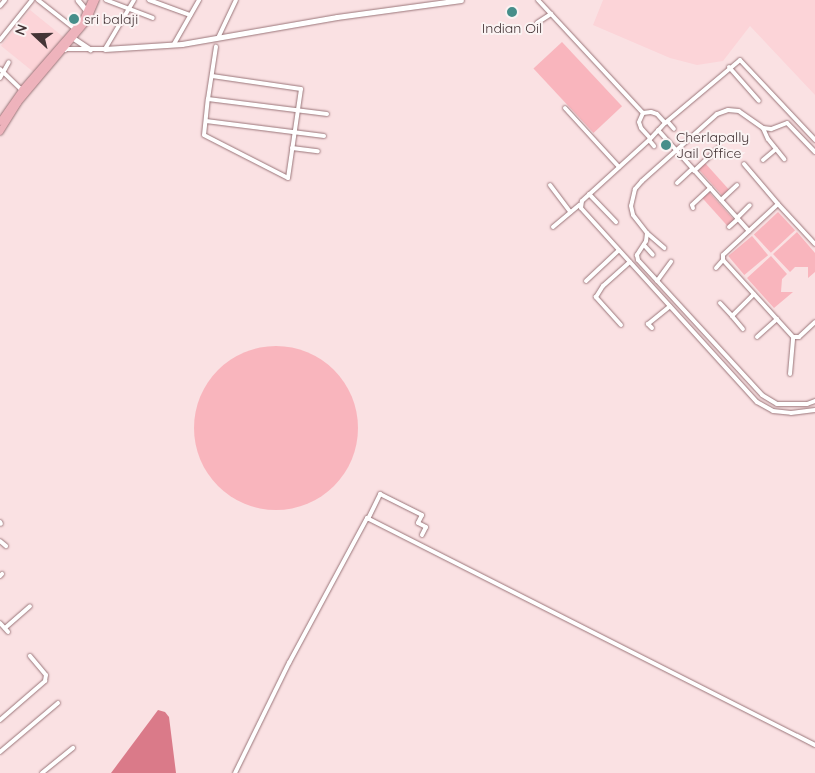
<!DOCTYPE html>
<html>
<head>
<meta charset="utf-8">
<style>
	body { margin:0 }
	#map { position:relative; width:815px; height:773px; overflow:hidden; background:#fae1e3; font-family:Quicksand,sans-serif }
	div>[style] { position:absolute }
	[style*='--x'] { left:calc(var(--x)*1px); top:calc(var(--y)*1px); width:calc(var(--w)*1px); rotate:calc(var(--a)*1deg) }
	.built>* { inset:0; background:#fcd4d8; transform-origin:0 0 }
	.green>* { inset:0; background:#f9b5bd; transform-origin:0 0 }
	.round { border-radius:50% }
	.water>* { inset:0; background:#da7a89 }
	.roads { filter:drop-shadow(0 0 1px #9a7579) drop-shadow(0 0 1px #9a7579) }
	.minor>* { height:4px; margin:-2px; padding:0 2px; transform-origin:2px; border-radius:2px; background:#fff }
	.tertiary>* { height:4.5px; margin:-2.25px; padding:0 2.25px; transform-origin:2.25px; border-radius:2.25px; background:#fff }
	.primary>* { height:5.5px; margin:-2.75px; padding:0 2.75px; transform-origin:2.75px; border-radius:2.75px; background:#eeb3bc }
	.dots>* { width:14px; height:14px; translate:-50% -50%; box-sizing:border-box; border:2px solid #fbf3f3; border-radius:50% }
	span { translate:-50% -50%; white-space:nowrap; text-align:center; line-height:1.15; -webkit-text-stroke:4px #fbf3f3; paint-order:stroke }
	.poi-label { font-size:14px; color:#443436 }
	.left { translate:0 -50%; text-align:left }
	.north { position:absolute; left:10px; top:10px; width:50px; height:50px; -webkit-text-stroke:4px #fbf3f3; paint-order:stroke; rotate:291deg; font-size:14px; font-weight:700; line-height:20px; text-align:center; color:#443436 }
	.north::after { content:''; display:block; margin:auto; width:18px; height:22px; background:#443436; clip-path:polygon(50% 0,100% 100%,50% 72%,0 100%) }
</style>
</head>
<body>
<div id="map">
	<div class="built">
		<i style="clip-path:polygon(603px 0,815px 0,815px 95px,750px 26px,723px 61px,697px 65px,670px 58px,593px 25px)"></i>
		<i style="left:30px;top:10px;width:43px;height:46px;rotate:39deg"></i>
	</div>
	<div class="green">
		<i style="left:562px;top:42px;width:88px;height:39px;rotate:47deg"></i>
		<i style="left:705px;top:163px;width:36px;height:9px;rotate:48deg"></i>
		<i style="left:709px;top:192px;width:38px;height:9px;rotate:48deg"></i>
		<i style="left:778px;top:212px;width:25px;height:33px;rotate:47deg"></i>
		<i style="clip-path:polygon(797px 232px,815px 253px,815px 272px,808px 278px,808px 267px,795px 267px,790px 272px,773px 254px)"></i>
		<i style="left:752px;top:236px;width:25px;height:31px;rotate:50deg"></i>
		<i style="clip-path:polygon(771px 256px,787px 274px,782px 279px,781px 292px,793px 292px,774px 308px,747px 278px)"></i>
		<i class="round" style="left:194px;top:346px;width:164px;height:164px"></i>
	</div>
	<div class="water">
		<i style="clip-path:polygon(158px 710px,165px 712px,169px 717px,176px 773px,111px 773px)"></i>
	</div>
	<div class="roads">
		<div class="minor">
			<i style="--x:38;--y:0;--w:47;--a:38.1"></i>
			<i style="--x:106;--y:0;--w:50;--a:21"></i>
			<i style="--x:149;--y:0;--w:44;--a:20.1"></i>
			<i style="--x:538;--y:0;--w:154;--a:47.1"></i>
			<i style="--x:0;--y:6;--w:8;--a:-50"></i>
			<i style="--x:537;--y:23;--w:17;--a:-33"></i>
			<i style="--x:218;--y:38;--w:42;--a:-64.7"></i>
			<i style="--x:0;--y:40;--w:51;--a:-51.3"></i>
			<i style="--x:174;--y:44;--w:51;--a:-60.4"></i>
			<i style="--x:105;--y:49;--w:57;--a:-59.4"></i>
			<i style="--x:729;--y:67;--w:45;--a:48.6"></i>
			<i style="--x:0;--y:69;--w:30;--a:44"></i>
			<i style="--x:212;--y:76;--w:90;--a:8.3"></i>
			<i style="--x:301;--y:89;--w:90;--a:98.3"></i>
			<i style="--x:288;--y:178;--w:94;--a:-152.9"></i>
			<i style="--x:204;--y:135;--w:36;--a:-84"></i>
			<i style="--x:208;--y:99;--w:53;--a:-81.3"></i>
			<i style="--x:0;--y:78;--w:18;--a:-61"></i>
			<i style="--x:208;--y:99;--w:120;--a:7.2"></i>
			<i style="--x:565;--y:108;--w:80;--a:47.5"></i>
			<i style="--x:206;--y:121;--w:119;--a:7.2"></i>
			<i style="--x:668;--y:122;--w:9;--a:49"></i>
			<i style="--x:665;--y:123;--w:98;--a:-40"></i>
			<i style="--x:740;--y:60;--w:110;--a:46.8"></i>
			<i style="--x:763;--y:128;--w:12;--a:66"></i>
			<i style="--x:768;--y:139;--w:26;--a:51"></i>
			<i style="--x:658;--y:130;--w:136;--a:48"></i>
			<i style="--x:650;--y:138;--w:13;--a:-132"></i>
			<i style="--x:641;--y:128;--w:6;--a:-108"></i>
			<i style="--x:639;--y:122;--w:10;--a:-66"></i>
			<i style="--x:643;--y:113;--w:8;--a:-7"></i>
			<i style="--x:651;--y:112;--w:6;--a:18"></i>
			<i style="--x:657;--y:114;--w:12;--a:48"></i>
			<i style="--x:665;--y:123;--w:23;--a:133"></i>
			<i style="--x:649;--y:140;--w:91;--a:137.7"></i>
			<i style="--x:582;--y:201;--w:7;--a:98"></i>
			<i style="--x:581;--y:208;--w:262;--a:47.8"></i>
			<i style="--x:757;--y:402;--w:18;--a:29"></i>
			<i style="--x:773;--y:411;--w:18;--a:6"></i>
			<i style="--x:791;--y:413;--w:24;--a:-7"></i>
			<i style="--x:649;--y:140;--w:8;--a:50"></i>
			<i style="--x:292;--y:148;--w:26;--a:7"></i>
			<i style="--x:815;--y:152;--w:40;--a:-134"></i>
			<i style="--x:787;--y:123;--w:17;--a:159"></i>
			<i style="--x:771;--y:129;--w:8;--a:-173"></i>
			<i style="--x:763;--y:128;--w:29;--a:-145"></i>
			<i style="--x:739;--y:111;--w:11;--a:-175"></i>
			<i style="--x:728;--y:110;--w:12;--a:160"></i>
			<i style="--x:717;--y:114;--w:101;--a:138.2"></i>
			<i style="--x:642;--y:181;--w:11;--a:131"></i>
			<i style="--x:635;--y:189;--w:17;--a:103"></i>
			<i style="--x:631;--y:206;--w:9;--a:77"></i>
			<i style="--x:633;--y:215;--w:23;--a:52"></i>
			<i style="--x:647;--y:233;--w:8;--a:97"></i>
			<i style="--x:646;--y:241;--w:17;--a:123"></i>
			<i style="--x:637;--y:255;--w:5;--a:79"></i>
			<i style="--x:638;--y:260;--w:183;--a:47.4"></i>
			<i style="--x:762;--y:395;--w:17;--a:31"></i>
			<i style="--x:777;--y:404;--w:30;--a:0"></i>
			<i style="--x:807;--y:404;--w:9;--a:-21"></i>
			<i style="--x:763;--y:160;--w:17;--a:-40"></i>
			<i style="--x:744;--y:164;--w:52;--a:49.6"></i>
			<i style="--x:694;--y:171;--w:34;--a:-43"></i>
			<i style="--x:677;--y:183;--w:21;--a:-43"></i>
			<i style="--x:550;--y:185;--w:34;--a:53"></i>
			<i style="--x:589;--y:194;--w:39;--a:46"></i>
			<i style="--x:721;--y:200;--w:22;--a:-43"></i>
			<i style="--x:693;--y:208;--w:3;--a:-108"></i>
			<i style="--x:692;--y:205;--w:25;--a:-43"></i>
			<i style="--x:737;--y:218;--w:18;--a:-45"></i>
			<i style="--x:553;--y:227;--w:35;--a:-40"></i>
			<i style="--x:729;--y:227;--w:12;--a:-42"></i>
			<i style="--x:647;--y:233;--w:23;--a:41"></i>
			<i style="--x:815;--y:244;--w:54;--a:-132.8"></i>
			<i style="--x:778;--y:204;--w:75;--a:137.2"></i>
			<i style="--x:723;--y:255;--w:5;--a:90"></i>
			<i style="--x:723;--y:260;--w:104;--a:47.7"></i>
			<i style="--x:793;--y:337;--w:6;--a:0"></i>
			<i style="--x:799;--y:337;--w:22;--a:-43"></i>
			<i style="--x:644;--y:245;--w:13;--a:48"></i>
			<i style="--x:716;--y:268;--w:11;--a:-49"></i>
			<i style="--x:586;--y:281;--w:45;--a:-43.2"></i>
			<i style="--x:657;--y:281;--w:24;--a:-54"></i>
			<i style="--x:720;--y:303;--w:18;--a:47"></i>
			<i style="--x:732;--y:316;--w:31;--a:-45"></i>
			<i style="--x:732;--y:316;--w:17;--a:50"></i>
			<i style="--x:621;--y:325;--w:38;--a:-132"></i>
			<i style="--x:596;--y:297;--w:13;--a:-58"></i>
			<i style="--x:603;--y:286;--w:36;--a:-42"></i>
			<i style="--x:652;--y:328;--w:6;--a:-135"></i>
			<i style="--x:648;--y:324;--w:28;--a:-39"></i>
			<i style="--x:757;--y:337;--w:27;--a:-42"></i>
			<i style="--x:790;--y:374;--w:37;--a:-85"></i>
			<i style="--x:368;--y:519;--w:28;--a:-64"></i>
			<i style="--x:380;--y:494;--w:47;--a:26.6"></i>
			<i style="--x:422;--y:515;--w:9;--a:117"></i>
			<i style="--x:418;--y:523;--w:9;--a:27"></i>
			<i style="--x:426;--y:527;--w:9;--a:117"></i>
			<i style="--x:0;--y:522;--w:2;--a:63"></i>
			<i style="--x:0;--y:541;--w:8;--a:40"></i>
			<i style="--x:0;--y:576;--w:3;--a:-45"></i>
			<i style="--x:0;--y:623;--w:12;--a:48"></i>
			<i style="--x:5;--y:628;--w:33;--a:-41"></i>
			<i style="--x:0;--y:720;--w:60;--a:-40.9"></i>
			<i style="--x:45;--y:681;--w:6;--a:-81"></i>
			<i style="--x:46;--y:675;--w:25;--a:-130"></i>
			<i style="--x:0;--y:752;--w:76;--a:-40.2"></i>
			<i style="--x:42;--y:773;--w:40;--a:-39"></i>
			<i style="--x:235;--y:773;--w:123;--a:-63.9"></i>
			<i style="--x:289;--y:663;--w:165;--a:-61.7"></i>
			<i style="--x:367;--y:518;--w:502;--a:26.87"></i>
		</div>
		<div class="tertiary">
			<i style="--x:78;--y:0;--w:14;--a:51"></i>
			<i style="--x:72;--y:37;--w:22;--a:34"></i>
			<i style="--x:62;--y:46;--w:4;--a:45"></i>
			<i style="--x:65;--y:49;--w:40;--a:0"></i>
			<i style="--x:105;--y:49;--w:77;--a:-3.7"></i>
			<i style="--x:182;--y:44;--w:157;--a:-9.9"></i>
			<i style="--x:337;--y:17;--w:125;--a:-7.8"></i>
		</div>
		<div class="primary">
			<i style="--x:0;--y:122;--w:39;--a:-55"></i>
			<i style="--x:22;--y:90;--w:93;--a:-48.9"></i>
			<i style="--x:83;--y:20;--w:22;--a:-66"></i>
			<i style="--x:0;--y:132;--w:34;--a:-58"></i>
			<i style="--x:18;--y:103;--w:107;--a:-49.9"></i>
			<i style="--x:87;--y:21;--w:23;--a:-67"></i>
		</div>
	</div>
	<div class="dots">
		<i style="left:512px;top:12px;background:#468e8a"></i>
		<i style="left:74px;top:19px;background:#468e8a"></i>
		<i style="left:666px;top:145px;background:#468e8a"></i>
	</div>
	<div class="poi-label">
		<span class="left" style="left:84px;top:19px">sri balaji</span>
		<span style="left:512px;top:28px">Indian Oil</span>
		<span class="left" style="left:676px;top:145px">Cherlapally<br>Jail Office</span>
	</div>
	<div class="north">N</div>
</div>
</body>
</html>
